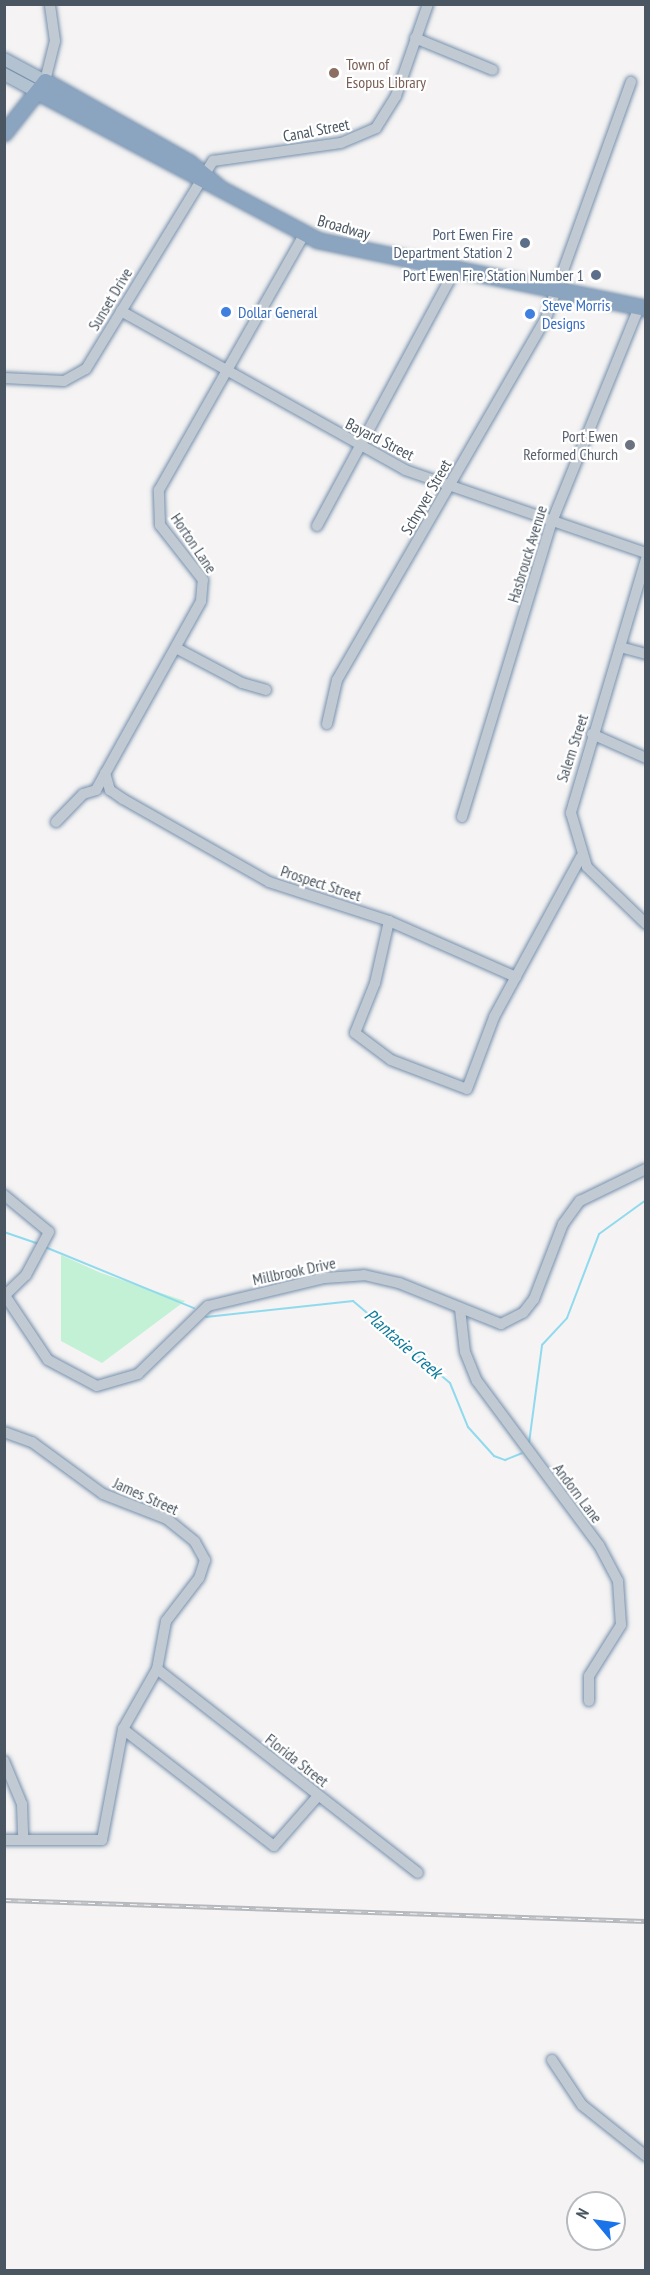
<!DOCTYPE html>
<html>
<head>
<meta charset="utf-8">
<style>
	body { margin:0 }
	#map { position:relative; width:650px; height:2275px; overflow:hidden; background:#f5f3f3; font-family:"PT Sans Narrow",sans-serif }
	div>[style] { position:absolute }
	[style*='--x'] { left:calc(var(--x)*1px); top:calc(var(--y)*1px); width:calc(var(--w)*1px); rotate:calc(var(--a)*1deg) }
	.green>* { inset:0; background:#c3f1d5 }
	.stream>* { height:2px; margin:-1px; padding:0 1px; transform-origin:1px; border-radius:1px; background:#90daee }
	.roads { filter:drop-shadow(0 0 2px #7690ad) drop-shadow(0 0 2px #7690ad) }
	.minor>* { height:10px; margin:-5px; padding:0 5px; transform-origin:5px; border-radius:5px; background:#c1cad2 }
	.major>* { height:12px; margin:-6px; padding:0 6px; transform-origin:6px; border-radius:6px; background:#b3c2d1 }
	.highway>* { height:15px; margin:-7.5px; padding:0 7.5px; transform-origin:7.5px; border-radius:7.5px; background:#8ba5c1 }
	.rail>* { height:4.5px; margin-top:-2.25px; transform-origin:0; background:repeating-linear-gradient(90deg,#fff 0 7px,#b5b8bd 0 14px); box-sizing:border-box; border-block:2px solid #b5b8bd }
	.dots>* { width:16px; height:16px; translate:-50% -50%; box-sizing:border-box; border:3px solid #fff; border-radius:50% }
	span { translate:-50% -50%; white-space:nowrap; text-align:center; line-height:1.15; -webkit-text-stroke:4.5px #fff; paint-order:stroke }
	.education-label { font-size:16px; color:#785e54 }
	.left { translate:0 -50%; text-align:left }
	.street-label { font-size:16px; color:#4a5661 }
	.service-label { font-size:16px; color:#4e5e75 }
	.right { translate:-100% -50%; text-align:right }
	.shop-label { font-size:16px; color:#366cbe }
	.worship-label { font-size:16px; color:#5b616d }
	.water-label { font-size:18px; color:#0c7c9b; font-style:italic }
	.frame { position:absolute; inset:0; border:6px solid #4a5661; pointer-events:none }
	.north { position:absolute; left:566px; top:2191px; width:60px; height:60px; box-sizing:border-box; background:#fff; border:2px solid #b7bbc0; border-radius:50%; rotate:299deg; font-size:16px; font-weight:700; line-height:24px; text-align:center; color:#4a5661 }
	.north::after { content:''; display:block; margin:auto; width:21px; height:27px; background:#1a73e8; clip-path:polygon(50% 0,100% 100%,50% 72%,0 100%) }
</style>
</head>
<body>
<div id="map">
	<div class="green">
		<i style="clip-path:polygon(61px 1255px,101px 1273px,185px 1301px,102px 1363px,61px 1341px)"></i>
	</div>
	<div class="stream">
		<i style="--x:4;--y:1232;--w:37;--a:19"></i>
		<i style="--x:45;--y:1247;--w:161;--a:22.3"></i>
		<i style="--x:206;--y:1317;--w:148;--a:-6.2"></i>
		<i style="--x:353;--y:1301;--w:127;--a:40.2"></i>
		<i style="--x:450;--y:1383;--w:48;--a:67.8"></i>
		<i style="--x:468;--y:1427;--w:39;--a:48"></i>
		<i style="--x:494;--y:1456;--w:12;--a:20"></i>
		<i style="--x:505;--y:1460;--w:18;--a:-22"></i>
		<i style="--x:529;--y:1443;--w:99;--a:-82.4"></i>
		<i style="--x:542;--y:1345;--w:37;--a:-47"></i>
		<i style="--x:567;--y:1318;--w:90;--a:-69.1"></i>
		<i style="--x:599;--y:1234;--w:58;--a:-35.9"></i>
	</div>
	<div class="roads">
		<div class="minor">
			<i style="--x:415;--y:38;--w:84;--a:22.3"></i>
			<i style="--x:45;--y:81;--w:41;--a:-76"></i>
			<i style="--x:55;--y:41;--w:37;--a:-98"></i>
			<i style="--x:121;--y:311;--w:325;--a:29.2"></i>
			<i style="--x:405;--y:470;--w:255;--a:19"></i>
			<i style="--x:4;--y:378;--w:60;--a:2.9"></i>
			<i style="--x:64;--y:381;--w:25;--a:-29"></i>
			<i style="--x:86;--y:369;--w:244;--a:-58.6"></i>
			<i style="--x:213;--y:161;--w:129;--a:-8"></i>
			<i style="--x:341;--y:143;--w:38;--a:-23"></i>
			<i style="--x:376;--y:128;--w:38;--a:-58"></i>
			<i style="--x:396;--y:96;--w:97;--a:-70.8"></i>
			<i style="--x:317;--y:526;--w:293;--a:-61.7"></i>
			<i style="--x:646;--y:559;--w:265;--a:106.5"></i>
			<i style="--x:571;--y:813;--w:56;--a:73.5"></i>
			<i style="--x:587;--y:867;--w:82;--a:44"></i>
			<i style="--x:620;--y:647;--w:27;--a:15"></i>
			<i style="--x:176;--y:648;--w:75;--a:27.9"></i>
			<i style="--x:242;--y:683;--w:25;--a:16"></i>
			<i style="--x:327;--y:724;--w:45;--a:-77.2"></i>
			<i style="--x:337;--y:680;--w:418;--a:-60"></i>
			<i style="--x:546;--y:318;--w:251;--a:-70.2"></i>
			<i style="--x:592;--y:734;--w:59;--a:24"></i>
			<i style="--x:105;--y:773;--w:18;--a:74"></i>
			<i style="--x:110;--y:790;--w:16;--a:35"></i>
			<i style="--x:123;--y:799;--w:168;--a:29.6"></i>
			<i style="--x:269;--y:882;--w:126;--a:18"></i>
			<i style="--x:389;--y:921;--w:139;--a:23.8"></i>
			<i style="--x:462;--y:817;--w:306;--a:-73.1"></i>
			<i style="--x:551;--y:524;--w:234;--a:-67.9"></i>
			<i style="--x:56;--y:822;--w:39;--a:-46"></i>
			<i style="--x:83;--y:794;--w:14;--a:-17"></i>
			<i style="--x:96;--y:790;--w:216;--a:-60.9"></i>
			<i style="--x:201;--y:601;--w:21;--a:-85"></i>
			<i style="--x:203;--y:580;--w:70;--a:-128"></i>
			<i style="--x:160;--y:525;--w:35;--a:-92"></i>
			<i style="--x:159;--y:490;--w:293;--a:-60.4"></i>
			<i style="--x:389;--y:921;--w:64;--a:102.7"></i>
			<i style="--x:375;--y:983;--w:54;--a:111.8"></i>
			<i style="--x:355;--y:1033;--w:45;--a:36.9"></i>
			<i style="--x:391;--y:1060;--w:81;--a:20.9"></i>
			<i style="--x:467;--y:1089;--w:77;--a:-69.4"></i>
			<i style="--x:494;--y:1017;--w:182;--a:-61.5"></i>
			<i style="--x:4;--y:1195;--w:58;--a:39.4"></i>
			<i style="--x:49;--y:1232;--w:49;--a:118.1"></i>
			<i style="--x:26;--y:1275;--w:29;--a:136"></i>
			<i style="--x:4;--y:1294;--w:79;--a:56.3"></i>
			<i style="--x:48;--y:1360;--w:55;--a:28"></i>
			<i style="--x:97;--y:1386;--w:43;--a:-16.3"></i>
			<i style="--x:138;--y:1374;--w:98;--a:-44.2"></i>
			<i style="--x:208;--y:1306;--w:120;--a:-13.5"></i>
			<i style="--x:325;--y:1278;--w:39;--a:-4"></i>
			<i style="--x:364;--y:1275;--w:36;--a:13"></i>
			<i style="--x:399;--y:1283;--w:110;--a:21.9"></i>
			<i style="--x:501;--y:1324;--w:25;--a:-27"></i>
			<i style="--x:523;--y:1313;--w:18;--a:-52"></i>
			<i style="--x:534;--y:1299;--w:80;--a:-68.9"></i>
			<i style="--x:563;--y:1224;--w:29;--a:-54"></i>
			<i style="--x:580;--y:1201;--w:73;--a:-25.9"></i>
			<i style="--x:460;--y:1309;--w:43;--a:83.4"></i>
			<i style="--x:465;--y:1352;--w:31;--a:68"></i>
			<i style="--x:477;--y:1381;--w:204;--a:53.4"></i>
			<i style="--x:599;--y:1545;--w:41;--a:62.2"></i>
			<i style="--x:618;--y:1581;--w:44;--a:86.1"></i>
			<i style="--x:621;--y:1625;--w:60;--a:122.1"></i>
			<i style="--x:589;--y:1676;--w:25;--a:90"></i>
			<i style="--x:4;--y:1432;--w:30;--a:20"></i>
			<i style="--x:32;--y:1442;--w:88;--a:36.2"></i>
			<i style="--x:103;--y:1494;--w:69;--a:21.3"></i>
			<i style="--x:167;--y:1519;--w:36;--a:39"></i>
			<i style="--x:195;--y:1542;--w:21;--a:61"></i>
			<i style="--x:205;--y:1560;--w:19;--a:108"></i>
			<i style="--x:199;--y:1578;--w:54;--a:127.5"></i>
			<i style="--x:166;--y:1621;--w:49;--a:100.6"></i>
			<i style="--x:157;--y:1669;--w:69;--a:119.5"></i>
			<i style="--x:123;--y:1729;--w:113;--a:100.7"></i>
			<i style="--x:102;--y:1840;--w:98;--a:180"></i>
			<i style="--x:157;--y:1669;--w:331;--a:38"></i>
			<i style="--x:123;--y:1729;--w:191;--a:37.8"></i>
			<i style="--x:274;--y:1846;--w:67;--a:-48.7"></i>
			<i style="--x:4;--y:1761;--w:47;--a:67.3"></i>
			<i style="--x:22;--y:1804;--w:36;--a:88"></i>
			<i style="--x:552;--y:2060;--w:54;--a:56.3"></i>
			<i style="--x:582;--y:2105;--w:82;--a:38.6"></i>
		</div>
		<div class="major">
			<i style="--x:4;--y:59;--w:47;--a:28.2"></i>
			<i style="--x:4;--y:74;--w:38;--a:28"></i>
		</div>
		<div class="highway">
			<i style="--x:38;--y:92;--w:316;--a:27.9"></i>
			<i style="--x:317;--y:240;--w:336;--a:11.7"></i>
			<i style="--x:4;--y:133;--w:66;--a:-51.7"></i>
			<i style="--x:45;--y:81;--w:165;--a:29.4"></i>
			<i style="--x:189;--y:162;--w:38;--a:40"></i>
		</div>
	</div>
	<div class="rail">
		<i style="--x:4;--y:1900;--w:642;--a:1.87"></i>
	</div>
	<div class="dots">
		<i style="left:334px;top:73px;background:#8d6e63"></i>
		<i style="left:525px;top:243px;background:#5c6f8a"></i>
		<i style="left:596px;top:275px;background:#5c6f8a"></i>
		<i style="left:226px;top:312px;background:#3f7fe0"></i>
		<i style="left:530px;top:314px;background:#3f7fe0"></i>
		<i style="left:630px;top:445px;background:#6b7280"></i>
	</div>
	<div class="education-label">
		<span class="left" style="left:346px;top:73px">Town of<br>Esopus Library</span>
	</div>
	<div class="street-label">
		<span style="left:316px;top:130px;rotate:-11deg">Canal Street</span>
		<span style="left:344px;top:227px;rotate:16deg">Broadway</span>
		<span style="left:110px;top:299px;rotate:-59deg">Sunset Drive</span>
		<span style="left:380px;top:439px;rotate:27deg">Bayard Street</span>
		<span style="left:426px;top:497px;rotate:-60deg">Schryver Street</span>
		<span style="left:194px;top:543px;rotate:56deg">Horton Lane</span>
		<span style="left:527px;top:554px;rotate:-73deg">Hasbrouck Avenue</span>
		<span style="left:572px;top:748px;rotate:-72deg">Salem Street</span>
		<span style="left:321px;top:883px;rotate:18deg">Prospect Street</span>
		<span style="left:294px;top:1271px;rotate:-12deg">Millbrook Drive</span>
		<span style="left:578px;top:1493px;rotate:53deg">Andorn Lane</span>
		<span style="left:146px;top:1496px;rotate:24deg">James Street</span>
		<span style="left:297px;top:1760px;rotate:38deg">Florida Street</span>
	</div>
	<div class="service-label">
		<span class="right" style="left:513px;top:243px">Port Ewen Fire<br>Department Station 2</span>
		<span class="right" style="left:584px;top:275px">Port Ewen Fire Station Number 1</span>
	</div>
	<div class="shop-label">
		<span class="left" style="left:542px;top:314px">Steve Morris<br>Designs</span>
		<span class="left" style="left:238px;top:312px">Dollar General</span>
	</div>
	<div class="worship-label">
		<span class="right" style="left:618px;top:445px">Port Ewen<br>Reformed Church</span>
	</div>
	<div class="water-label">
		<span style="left:403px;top:1344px;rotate:41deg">Plantasie Creek</span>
	</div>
	<div class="frame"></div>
	<div class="north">N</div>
</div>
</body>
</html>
